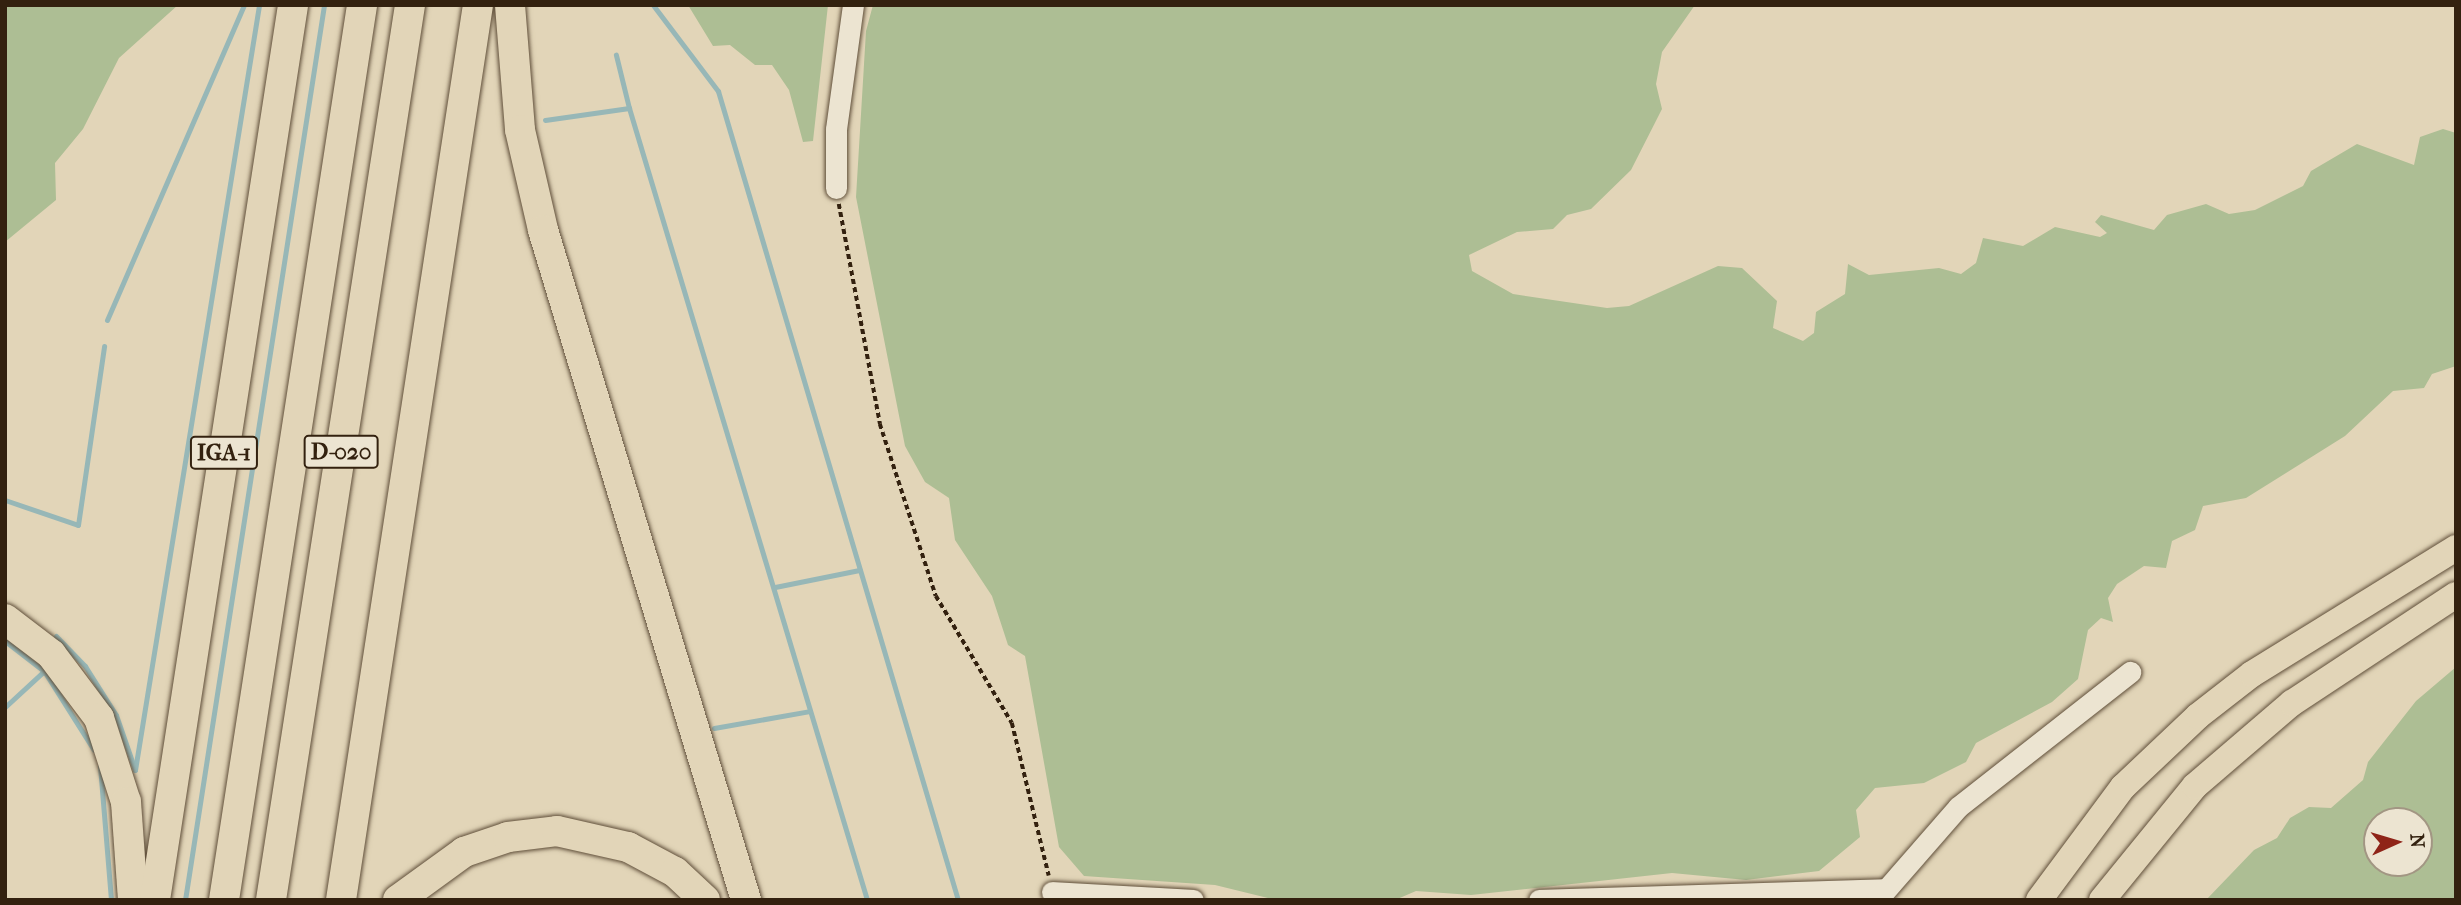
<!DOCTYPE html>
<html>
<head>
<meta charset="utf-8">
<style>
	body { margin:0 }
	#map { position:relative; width:2461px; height:905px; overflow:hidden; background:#e2d5b8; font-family:"IM FELL French Canon",serif }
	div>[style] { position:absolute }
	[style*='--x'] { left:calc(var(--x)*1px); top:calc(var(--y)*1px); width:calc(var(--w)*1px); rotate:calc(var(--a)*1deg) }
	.green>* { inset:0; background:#adbe94 }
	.stream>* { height:5px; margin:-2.5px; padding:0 2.5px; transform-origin:2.5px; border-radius:2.5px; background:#97b7b7 }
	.path>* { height:3.5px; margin-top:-1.75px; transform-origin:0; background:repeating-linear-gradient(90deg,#33210f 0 5px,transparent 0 8.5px) }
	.roads { filter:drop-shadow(0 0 2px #5f4e39) drop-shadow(0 0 2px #5f4e39) }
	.minor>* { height:21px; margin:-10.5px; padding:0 10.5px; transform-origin:10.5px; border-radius:10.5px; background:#ece4d1 }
	.major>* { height:26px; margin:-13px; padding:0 13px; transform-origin:13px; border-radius:13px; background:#e2d5b8 }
	.highway>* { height:30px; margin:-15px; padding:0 15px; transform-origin:15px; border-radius:15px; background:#e2d5b8 }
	span { translate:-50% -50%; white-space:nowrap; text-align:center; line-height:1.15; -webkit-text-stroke:5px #ece4d1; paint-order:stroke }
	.shield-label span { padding:2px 5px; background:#ece4d1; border:2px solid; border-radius:5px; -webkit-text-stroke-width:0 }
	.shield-label { font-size:23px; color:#33210f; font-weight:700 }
	.frame { position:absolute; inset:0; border:7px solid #33210f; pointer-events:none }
	.north { position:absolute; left:2363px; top:807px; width:70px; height:70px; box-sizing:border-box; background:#ece4d1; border:2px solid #a29683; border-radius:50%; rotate:86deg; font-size:19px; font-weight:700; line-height:28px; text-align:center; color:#33210f }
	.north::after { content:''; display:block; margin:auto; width:24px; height:32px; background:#8f2418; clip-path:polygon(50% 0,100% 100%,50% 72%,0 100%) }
</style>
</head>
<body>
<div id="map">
	<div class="green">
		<i style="clip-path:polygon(5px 5px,178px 5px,119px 58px,83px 129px,55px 163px,56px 200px,5px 242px)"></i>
		<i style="clip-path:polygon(688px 5px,828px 5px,813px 141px,803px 142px,789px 90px,772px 65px,755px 65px,730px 45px,713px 46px)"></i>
		<i style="clip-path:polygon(873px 5px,1695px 5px,1662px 52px,1656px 84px,1662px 109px,1631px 170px,1591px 209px,1567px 215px,1553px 229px,1517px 232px,1469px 255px,1472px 271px,1513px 294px,1607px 308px,1629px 306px,1718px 266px,1742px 268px,1777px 301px,1773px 328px,1803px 341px,1814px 333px,1816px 312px,1845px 294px,1848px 264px,1869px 275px,1939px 268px,1961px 274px,1976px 263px,1983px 238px,2023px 246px,2055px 227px,2100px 237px,2107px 233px,2095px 222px,2101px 215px,2154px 230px,2167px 215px,2206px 204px,2229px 214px,2255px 210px,2303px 186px,2311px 171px,2357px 144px,2414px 165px,2420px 137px,2443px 129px,2456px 133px,2456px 366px,2432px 374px,2424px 388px,2393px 391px,2345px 436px,2246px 498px,2203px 506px,2195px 530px,2172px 541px,2166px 568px,2144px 566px,2117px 584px,2108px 598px,2113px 622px,2101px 618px,2088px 630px,2078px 679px,2052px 702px,1976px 743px,1966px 762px,1924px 783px,1875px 788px,1856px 810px,1860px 837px,1819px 871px,1746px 880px,1672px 873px,1471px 895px,1416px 891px,1395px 900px,1276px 900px,1215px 885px,1084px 876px,1059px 847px,1025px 656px,1008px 645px,992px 596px,955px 540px,949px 498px,925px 482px,905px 446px,856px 197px,866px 31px)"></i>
		<i style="clip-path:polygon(evenodd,2456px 667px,2456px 900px,2206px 900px,2254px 850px,2277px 838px,2290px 818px,2309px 807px,2331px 808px,2363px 780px,2368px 762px,2416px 701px,2456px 667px,2377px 821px,2419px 821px,2419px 863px,2377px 863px,2377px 821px)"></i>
	</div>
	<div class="stream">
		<i style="--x:653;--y:5;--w:108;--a:52.9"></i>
		<i style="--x:718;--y:91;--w:844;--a:73.48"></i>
		<i style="--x:629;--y:108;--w:827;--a:73.27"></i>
		<i style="--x:545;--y:120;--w:85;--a:-8.1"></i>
		<i style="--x:629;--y:108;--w:55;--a:-103.8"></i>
		<i style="--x:107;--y:320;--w:344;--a:-66.5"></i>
		<i style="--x:5;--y:500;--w:77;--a:18.9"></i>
		<i style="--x:78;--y:525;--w:181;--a:-81.7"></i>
		<i style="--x:775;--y:587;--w:86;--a:-11.4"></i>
		<i style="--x:56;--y:636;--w:42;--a:46"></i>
		<i style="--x:85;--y:666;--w:58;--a:57.7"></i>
		<i style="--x:116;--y:715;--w:58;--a:70.9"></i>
		<i style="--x:5;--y:641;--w:49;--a:37.6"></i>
		<i style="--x:44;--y:671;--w:93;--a:57.7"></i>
		<i style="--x:5;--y:707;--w:53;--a:-42.7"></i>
		<i style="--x:714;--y:728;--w:97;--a:-10"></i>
		<i style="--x:100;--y:766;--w:134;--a:85.3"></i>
		<i style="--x:135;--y:770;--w:775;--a:-80.79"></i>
		<i style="--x:185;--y:900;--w:906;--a:-81.17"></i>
	</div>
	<div class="path">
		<i style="--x:839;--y:204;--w:224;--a:79.4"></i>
		<i style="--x:880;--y:424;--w:181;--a:72"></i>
		<i style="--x:936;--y:596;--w:148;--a:59.1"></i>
		<i style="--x:1012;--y:723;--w:157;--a:76.4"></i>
	</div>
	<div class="roads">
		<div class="minor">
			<i style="--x:836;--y:188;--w:59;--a:-90"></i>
			<i style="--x:836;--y:129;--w:125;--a:-82.2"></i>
			<i style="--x:1052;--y:892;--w:141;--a:3.2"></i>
			<i style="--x:1539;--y:900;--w:343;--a:-1.8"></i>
			<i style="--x:1877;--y:900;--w:123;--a:-48.9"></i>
			<i style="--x:1958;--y:807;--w:219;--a:-38.1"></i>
		</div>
		<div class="major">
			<i style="--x:2039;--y:900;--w:141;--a:-53.4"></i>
			<i style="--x:2123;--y:787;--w:103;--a:-43.4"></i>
			<i style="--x:2198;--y:716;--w:68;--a:-37.9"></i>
			<i style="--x:2252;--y:674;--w:240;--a:-31.7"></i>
			<i style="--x:2102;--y:900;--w:147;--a:-50.8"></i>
			<i style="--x:2195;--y:786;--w:128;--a:-40.6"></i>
			<i style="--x:2292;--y:703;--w:196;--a:-33.4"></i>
		</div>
		<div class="highway">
			<i style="--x:510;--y:5;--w:125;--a:85.4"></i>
			<i style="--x:520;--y:130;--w:103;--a:77"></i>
			<i style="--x:543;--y:230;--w:700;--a:73.14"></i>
			<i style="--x:5;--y:619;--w:58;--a:37.3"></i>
			<i style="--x:51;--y:654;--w:80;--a:53.1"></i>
			<i style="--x:99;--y:718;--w:88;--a:72.2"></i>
			<i style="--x:126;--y:802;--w:98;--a:85.9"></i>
			<i style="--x:155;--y:900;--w:906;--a:-81.23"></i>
			<i style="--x:224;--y:900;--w:906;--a:-81.23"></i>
			<i style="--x:271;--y:900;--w:906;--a:-81.17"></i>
			<i style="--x:341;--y:900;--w:905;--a:-81.3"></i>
			<i style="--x:398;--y:900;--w:82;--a:-36"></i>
			<i style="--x:464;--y:852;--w:46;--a:-18.8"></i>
			<i style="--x:508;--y:837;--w:49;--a:-7"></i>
			<i style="--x:557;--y:831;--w:73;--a:12.7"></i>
			<i style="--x:628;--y:847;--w:53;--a:28"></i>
			<i style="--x:675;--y:872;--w:41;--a:43"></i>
		</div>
	</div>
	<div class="shield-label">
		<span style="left:341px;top:452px">D-020</span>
		<span style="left:224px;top:453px">IGA-1</span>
	</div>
	<div class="frame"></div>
	<div class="north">N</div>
</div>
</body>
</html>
